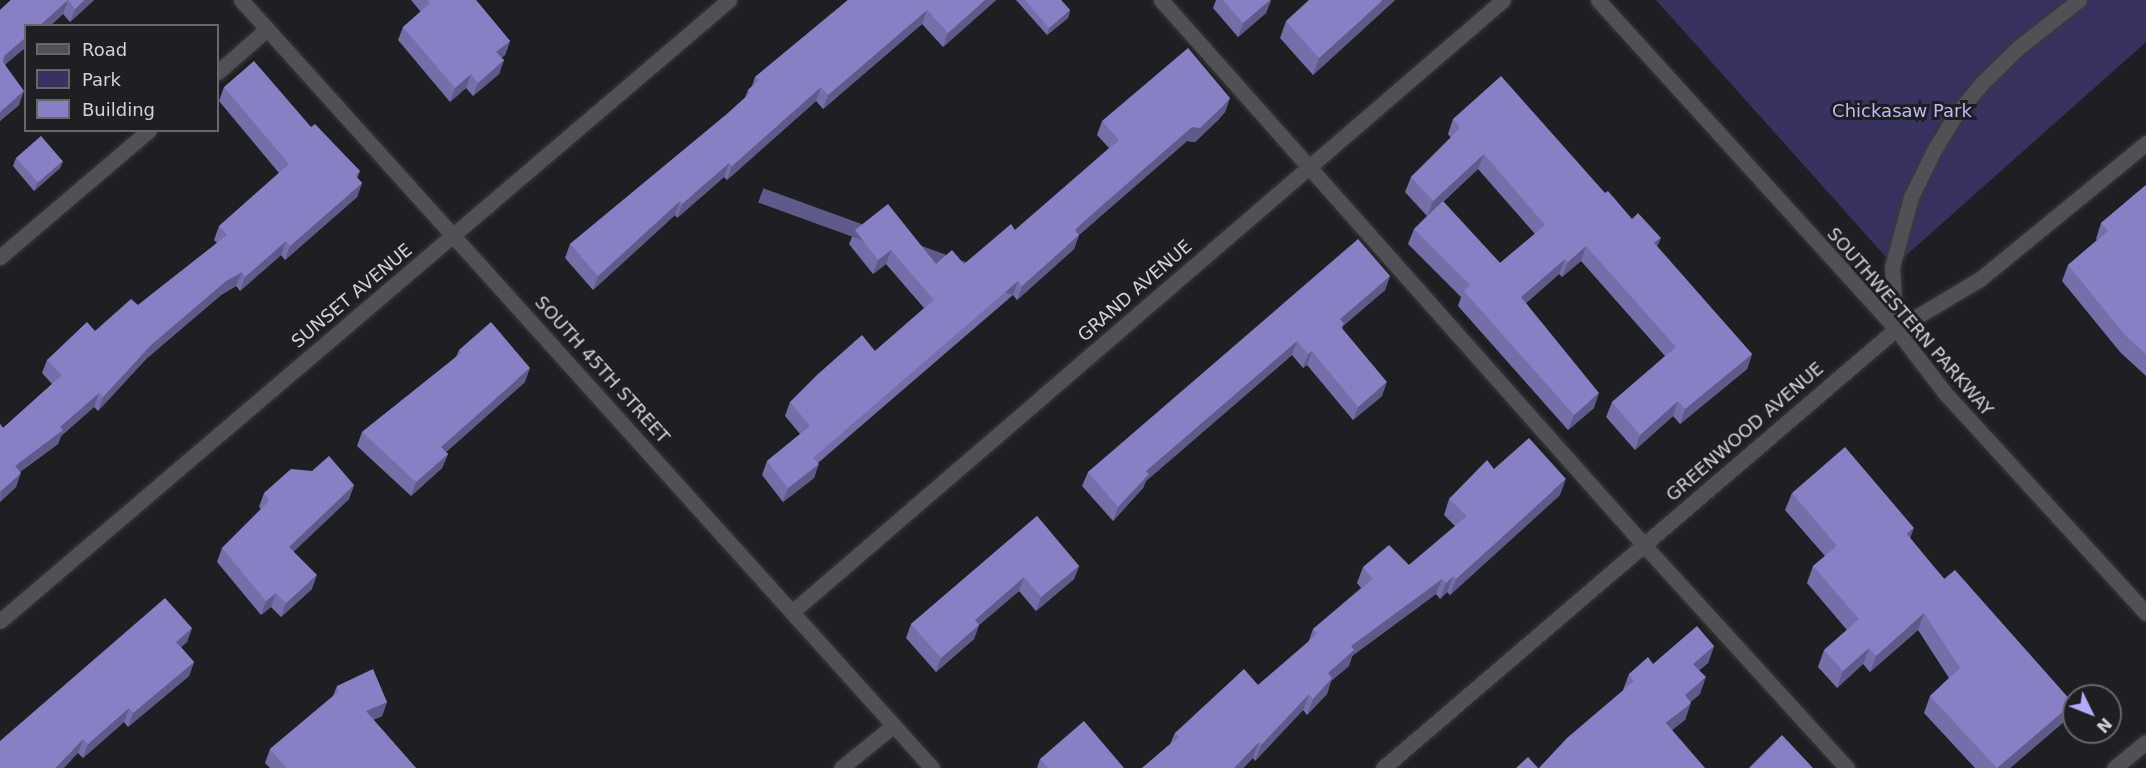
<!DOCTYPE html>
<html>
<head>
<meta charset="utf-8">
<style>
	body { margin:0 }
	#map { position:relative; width:2146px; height:768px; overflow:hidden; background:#1f1f23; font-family:"DejaVu Sans",sans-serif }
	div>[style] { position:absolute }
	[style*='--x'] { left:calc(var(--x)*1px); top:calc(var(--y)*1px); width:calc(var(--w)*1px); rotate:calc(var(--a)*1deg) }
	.green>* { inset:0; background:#383261 }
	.roads { filter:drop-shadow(0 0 2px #39393c) drop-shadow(0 0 2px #39393c) }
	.minor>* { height:15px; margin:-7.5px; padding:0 7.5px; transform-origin:7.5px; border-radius:7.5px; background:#505055 }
	.wall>* { inset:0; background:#746ea9 }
	.shaded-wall>* { inset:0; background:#5e5a8a; transform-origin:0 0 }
	.building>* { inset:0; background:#8780c5; transform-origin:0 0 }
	span { translate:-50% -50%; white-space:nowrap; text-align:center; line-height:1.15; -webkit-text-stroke:6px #1f1f23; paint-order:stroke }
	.park-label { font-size:18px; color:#bdb9f2 }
	.street-label { font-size:18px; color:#d2d2d5 }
	.legend { position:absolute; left:24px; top:24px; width:195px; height:108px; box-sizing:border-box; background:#1f1f23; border:2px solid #67676a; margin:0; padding:8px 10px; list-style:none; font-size:18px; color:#d2d2d5 }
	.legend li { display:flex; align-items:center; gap:12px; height:30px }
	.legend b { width:30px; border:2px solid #67676a }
	.north { position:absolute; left:2062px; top:684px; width:60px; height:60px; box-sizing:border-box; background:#1f1f23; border:2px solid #67676a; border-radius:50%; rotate:133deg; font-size:16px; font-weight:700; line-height:24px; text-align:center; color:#d2d2d5 }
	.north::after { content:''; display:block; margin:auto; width:21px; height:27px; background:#b3adf9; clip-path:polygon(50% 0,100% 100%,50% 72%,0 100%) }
</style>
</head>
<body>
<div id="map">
	<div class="green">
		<i style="clip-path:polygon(1656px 0,2146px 0,2146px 42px,1894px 266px)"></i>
	</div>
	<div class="roads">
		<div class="minor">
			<i style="--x:241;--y:0;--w:1033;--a:48.02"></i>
			<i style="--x:1161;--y:0;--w:728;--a:48.45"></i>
			<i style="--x:1644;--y:545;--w:302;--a:47.7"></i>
			<i style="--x:1598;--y:0;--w:444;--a:47.8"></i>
			<i style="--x:1896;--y:329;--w:81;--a:52.6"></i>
			<i style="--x:1945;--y:393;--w:298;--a:47.6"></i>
			<i style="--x:218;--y:72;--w:65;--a:-41.3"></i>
			<i style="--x:0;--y:257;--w:196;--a:-40.4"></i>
			<i style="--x:1896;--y:329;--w:62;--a:-93.7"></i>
			<i style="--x:1892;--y:267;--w:73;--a:-74.8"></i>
			<i style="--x:1911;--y:197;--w:50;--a:-63.9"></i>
			<i style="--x:1933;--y:152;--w:41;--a:-59"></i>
			<i style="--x:1954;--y:117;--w:44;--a:-50.5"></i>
			<i style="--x:1982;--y:83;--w:52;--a:-44.2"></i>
			<i style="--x:2019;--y:47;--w:76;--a:-38.1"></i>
			<i style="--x:792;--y:612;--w:938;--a:-40.72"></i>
			<i style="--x:0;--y:621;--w:958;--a:-40.43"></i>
			<i style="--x:841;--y:768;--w:68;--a:-39.1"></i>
			<i style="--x:1383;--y:768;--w:675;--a:-40.56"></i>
			<i style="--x:1896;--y:329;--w:98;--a:-30.8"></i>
			<i style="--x:1980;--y:279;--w:215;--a:-39.3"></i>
			<i style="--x:2114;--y:768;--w:41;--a:-39.1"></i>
		</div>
	</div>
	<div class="wall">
		<i style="clip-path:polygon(11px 0,94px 0,70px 22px,63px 14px,50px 26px,26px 26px,26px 47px,5px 64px,19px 105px,0 121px,0 10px)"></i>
		<i style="clip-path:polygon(411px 0,476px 0,510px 41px,505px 55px,501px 58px,504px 60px,499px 74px,473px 96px,466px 88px,450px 102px,398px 40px,403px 27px,421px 12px)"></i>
		<i style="clip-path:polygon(848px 0,996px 0,943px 47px,922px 24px,823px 109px,816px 101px,727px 180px,724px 177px,677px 218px,675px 215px,593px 290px,565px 258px,570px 244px,727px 114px,745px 98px,748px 90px,752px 86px,755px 77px)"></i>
		<i style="clip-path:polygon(1016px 0,1061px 0,1070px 10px,1068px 18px,1047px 35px)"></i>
		<i style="clip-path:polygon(1216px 0,1271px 0,1266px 13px,1238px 37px,1213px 8px)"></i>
		<i style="clip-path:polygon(1395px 0,1313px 75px,1280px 38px,1286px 21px)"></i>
		<i style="clip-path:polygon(224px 87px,311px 127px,360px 171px,357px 178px,362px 183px,357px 197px,285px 260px,281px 255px,240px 291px,236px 286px,221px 295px,146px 359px,98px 411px,94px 407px,61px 436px,58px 444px,20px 472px,16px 487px,0 502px,0 424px,3px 428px,52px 384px,42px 373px,47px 360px,95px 331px,138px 305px,217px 243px,214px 240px,219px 226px,279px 173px,219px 101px)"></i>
		<i style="clip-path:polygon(1230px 98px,1225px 112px,1218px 120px,1195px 142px,1187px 141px,1079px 235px,1074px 249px,1017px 300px,1013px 295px,818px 463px,814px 478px,783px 502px,762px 475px,767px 461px,800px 434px,785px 416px,790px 402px,875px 351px,924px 308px,886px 264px,873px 274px,849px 244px,855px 230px,936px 264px,964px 264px,1015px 230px,1109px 148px,1097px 135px,1102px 121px)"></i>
		<i style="clip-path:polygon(evenodd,1453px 119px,1605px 193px,1657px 246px,1752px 354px,1747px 369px,1680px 424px,1673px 416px,1635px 450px,1606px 417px,1612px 402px,1665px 356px,1581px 261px,1562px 277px,1559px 274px,1526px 303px,1594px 408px,1568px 430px,1458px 306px,1461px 297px,1408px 244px,1414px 229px,1427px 216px,1405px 192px,1411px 177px,1451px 138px,1448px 134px,1453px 119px,1478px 169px,1535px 234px,1500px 263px,1443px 202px,1478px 169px)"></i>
		<i style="clip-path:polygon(16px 158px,63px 161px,60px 168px,34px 191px,13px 166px)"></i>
		<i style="clip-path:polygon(2146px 185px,2146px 376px,2120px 352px,2062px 281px,2068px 265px,2097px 240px,2096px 239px,2101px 223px)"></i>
		<i style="clip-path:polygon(1390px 276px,1385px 290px,1343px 326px,1342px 329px,1382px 396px,1353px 420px,1307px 365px,1303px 368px,1292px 355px,1146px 481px,1143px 488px,1113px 521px,1082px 486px,1088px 472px)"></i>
		<i style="clip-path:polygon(459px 350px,525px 382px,446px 452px,448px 454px,442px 468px,411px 496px,357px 446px,362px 432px,456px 357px)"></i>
		<i style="clip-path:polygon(1494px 469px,1560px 495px,1450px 595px,1447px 592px,1440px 599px,1436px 594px,1352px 656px,1349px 666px,1331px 681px,1327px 694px,1307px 715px,1303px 710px,1255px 761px,1253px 758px,1243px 768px,1142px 768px,1170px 744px,1175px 733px,1258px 685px,1308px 643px,1313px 629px,1361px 588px,1357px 583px,1363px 567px,1409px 565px,1455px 526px,1444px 515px,1449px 499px)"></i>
		<i style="clip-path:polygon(354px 485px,349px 499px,293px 552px,312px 589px,281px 617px,271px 607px,261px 615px,217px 562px,222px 548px,261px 509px,259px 507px,264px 493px)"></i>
		<i style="clip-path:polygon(1792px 493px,1910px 539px,2066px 720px,2010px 768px,1975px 768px,1924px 713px,1930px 696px,1949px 678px,1918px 630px,1870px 672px,1863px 664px,1837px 688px,1818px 667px,1824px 650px,1847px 630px,1807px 583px,1813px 566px,1825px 556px,1785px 510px)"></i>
		<i style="clip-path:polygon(1037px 516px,1079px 566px,1074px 579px,1036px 611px,1019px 591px,979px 625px,974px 639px,936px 672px,906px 638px,911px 624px)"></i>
		<i style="clip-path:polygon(192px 628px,187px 642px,181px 647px,194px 662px,189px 676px,128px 727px,124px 722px,83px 758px,78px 753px,0 768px)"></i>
		<i style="clip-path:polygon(1714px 646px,1708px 663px,1699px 670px,1700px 694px,1690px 702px,1685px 720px,1623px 690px,1629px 674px,1653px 664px)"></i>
		<i style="clip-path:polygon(337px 686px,387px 702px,382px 716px,373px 720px,416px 768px,270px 768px,265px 763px,270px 749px,333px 696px)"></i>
		<i style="clip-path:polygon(1040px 759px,1124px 768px,1037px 768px)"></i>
	</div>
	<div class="shaded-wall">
		<i style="clip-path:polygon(68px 0,63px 14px,50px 26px,39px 26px)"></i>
		<i style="clip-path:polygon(84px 0,94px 0,70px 22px,75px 9px)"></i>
		<i style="clip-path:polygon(985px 0,996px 0,943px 47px,948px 33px)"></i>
		<i style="clip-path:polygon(1270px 0,1271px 0,1266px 13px,1238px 37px,1243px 23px)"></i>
		<i style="clip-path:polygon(1383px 0,1395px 0,1313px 75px,1319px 58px)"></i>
		<i style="clip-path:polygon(927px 10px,922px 24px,823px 109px,828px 95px)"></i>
		<i style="clip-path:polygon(1070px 10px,1068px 18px,1047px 35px,1049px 28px)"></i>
		<i style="clip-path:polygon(26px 37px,26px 47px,0 69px,4px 56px)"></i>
		<i style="clip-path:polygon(510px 41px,505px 55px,491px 66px,496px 52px)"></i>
		<i style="clip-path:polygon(504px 60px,499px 74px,473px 96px,478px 83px)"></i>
		<i style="clip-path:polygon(471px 74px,466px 88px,450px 102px,455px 88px)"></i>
		<i style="clip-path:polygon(821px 87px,816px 101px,727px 180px,732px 166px)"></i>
		<i style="clip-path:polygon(24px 91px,19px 105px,0 121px,0 112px)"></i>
		<i style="clip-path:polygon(1230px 98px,1225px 112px,1218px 120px,1195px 142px,1187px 141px,1079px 235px,1074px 249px,1017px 300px,1022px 286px,1075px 230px,1192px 127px)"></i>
		<i style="clip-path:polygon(1484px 154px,1478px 169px,1427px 216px,1433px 201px)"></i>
		<i style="clip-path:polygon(63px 161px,60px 168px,34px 191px,37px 183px)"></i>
		<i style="clip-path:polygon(729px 163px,724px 177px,677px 218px,682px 204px)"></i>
		<i style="clip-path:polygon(362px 183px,357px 197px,285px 260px,290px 246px)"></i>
		<i style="clip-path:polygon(680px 201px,675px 215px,593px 290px,598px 276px)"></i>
		<i style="clip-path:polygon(1661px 238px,1655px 252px,1654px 243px)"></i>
		<i style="clip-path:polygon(286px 241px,281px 255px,240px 291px,245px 277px)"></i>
		<i style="clip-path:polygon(1586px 246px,1581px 261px,1562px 277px,1568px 262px)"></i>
		<i style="clip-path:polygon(891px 250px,886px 264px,873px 274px,878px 260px)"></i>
		<i style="clip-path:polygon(1565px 259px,1559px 274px,1516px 312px,1521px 297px)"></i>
		<i style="clip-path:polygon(242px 272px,236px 286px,221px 295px,146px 359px,98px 411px,103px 397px,151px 345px,226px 281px)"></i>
		<i style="clip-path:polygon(1390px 276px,1385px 290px,1343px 326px,1339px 338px,1340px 319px)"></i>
		<i style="left:1018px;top:281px;width:15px;height:271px;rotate:110deg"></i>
		<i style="clip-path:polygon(1297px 341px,1292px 355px,1146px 481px,1143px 488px,1113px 521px,1118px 507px,1146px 471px)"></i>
		<i style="clip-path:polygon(1312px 351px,1307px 365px,1303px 368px,1308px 354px)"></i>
		<i style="clip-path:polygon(1752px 354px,1747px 369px,1680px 424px,1685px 409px)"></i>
		<i style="clip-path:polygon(530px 368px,525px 382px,436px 461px,441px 447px)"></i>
		<i style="clip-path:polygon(1387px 382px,1382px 396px,1353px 420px,1358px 407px)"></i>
		<i style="clip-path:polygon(99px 393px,94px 407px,61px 436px,58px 444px,10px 479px,15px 466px)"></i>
		<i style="clip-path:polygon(1599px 393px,1594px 408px,1568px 430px,1574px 415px)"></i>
		<i style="clip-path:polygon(1678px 401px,1673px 416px,1635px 450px,1640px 435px)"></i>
		<i style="clip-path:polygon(448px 454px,442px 468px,411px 496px,416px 482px)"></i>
		<i style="clip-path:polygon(819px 464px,814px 478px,783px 502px,788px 488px)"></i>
		<i style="clip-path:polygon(21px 473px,16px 487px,0 502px,1px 491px)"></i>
		<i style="clip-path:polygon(1566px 479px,1560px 495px,1450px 595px,1456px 579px)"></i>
		<i style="clip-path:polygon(354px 485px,349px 499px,284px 561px,289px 547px)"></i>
		<i style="clip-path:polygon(1914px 528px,1908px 544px,1907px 534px)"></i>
		<i style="clip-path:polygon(1079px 566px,1074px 579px,1036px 611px,1041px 597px)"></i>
		<i style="clip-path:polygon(317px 575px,312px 589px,281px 617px,286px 603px)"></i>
		<i style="clip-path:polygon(1453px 576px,1447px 592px,1440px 599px,1446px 583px)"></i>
		<i style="clip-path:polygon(1024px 577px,1019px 591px,979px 625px,974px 639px,936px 672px,941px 658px,975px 620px)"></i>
		<i style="clip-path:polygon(1442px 579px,1436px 594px,1352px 656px,1349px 666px,1331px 681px,1327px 694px,1307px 715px,1313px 699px,1328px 673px,1351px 646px)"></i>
		<i style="clip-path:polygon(276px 593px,271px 607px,261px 615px,266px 601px)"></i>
		<i style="clip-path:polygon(1924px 613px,1918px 630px,1870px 672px,1876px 656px)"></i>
		<i style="clip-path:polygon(192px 628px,187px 642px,171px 656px,176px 642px)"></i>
		<i style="clip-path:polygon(1714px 646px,1708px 663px,1687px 681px,1693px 664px)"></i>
		<i style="clip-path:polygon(1869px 648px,1863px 664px,1837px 688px,1843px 671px)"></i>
		<i style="clip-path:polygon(194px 662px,189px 676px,128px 727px,133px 713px)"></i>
		<i style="clip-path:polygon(1706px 677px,1700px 694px,1679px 712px,1685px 695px)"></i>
		<i style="clip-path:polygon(1309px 694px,1303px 710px,1255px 761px,1261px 745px)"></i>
		<i style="clip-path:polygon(387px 702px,382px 716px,361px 725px,366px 711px)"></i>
		<i style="clip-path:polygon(1691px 703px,1685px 720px,1660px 740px,1666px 723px)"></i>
		<i style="clip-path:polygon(2073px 703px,2066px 720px,2010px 768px,1997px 768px)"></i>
		<i style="clip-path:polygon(129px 708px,124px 722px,83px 758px,88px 744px)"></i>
		<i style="clip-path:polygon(83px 739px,78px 753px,64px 768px,56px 768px)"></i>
		<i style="clip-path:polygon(1259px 742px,1253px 758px,1243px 768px,1234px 768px)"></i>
	</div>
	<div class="building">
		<i style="clip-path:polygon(11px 0,84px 0,75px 9px,68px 0,39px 26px,26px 26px,26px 37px,4px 56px,3px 62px,24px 91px,0 112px,0 10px)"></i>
		<i style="clip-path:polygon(428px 0,476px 0,510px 41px,496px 52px,504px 60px,478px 83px,471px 74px,455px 88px,403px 27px,430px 3px)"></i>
		<i style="clip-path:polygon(848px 0,985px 0,948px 33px,927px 10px,828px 95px,821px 87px,732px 166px,729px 163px,682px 204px,680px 201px,598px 276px,570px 244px,727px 114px,750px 93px,748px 90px,759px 80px,755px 77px)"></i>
		<i style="clip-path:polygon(1025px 0,1061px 0,1070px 10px,1049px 28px)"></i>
		<i style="clip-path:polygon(1223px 0,1270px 0,1243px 23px)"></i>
		<i style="clip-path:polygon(1309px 0,1383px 0,1319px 58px,1286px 21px)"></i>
		<i style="clip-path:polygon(1188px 48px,1230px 98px,1223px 106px,1200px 128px,1192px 127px,1087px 218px,1075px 230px,1079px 235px,1022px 286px,1018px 281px,813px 458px,819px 464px,788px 488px,767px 461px,810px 426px,790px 402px,817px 375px,862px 335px,875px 351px,934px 300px,891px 250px,878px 260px,855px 230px,888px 204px,936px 264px,952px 250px,964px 264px,1011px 224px,1015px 230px,1119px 140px,1102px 121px)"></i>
		<i style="clip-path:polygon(254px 61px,311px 127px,315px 124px,360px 171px,355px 175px,362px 183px,290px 246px,286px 241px,245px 277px,242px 272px,226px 281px,151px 345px,103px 397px,99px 393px,60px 427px,63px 430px,15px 466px,21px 473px,1px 491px,0 490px,0 424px,3px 428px,62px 375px,47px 360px,87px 322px,95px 331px,131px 299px,138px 305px,227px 235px,219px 226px,289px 164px,224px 87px)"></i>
		<i style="clip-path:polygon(1501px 76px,1605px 193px,1608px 191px,1632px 219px,1638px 213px,1661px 238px,1654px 243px,1752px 354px,1685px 409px,1678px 401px,1640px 435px,1612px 402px,1676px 347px,1586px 246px,1568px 262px,1565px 259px,1521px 297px,1599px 393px,1574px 415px,1464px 291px,1470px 285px,1414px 229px,1443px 201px,1500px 263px,1545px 225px,1484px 154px,1433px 201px,1411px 177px,1460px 128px,1453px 119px)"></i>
		<i style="left:41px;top:136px;width:33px;height:33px;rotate:49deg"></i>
		<i style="clip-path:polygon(2146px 185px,2146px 354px,2126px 336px,2068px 265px,2108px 231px,2101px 223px)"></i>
		<i style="clip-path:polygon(1358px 239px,1390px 276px,1340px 319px,1344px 324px,1341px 327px,1387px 382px,1358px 407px,1312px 351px,1308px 354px,1297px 341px,1146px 471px,1149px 474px,1118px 507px,1088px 472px)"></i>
		<i style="clip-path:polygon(491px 322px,530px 368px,441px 447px,448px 454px,416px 482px,362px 432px,461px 353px,459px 350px)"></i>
		<i style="clip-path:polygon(1529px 438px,1566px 479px,1456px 579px,1453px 576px,1446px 583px,1442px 579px,1351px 646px,1354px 650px,1328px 673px,1332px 678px,1313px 699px,1309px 694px,1261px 745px,1259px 742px,1234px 768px,1142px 768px,1179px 737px,1175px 733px,1244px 669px,1258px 685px,1317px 634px,1313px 629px,1373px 579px,1363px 567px,1389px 545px,1409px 565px,1467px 516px,1449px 499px,1487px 460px,1494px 469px)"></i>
		<i style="clip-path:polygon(1845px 447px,1914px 528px,1907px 534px,1944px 579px,1955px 570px,2073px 703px,1997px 768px,1930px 696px,1960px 668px,1924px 613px,1876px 656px,1869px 648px,1843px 671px,1824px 650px,1859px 619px,1813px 566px,1837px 546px,1792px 493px)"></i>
		<i style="clip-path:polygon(329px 456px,354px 485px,289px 547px,317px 575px,286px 603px,276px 593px,266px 601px,222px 548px,269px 501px,264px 493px,291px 469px,312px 471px)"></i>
		<i style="clip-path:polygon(1037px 516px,1079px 566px,1041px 597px,1024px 577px,975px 620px,979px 625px,941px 658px,911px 624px)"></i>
		<i style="clip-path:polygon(165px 598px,192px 628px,176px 642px,194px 662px,133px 713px,129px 708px,88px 744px,83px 739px,56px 768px,0 768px,0 741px)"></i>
		<i style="clip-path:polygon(1697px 626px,1714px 646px,1693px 664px,1706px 677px,1685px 695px,1691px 703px,1666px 723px,1705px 768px,1539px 768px,1567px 738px,1634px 681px,1629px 674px,1648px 657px,1653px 664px)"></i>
		<i style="clip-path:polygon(373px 669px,387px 702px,366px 711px,416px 768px,287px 768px,270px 749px,338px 692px,337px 686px)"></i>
		<i style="clip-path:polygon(1084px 721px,1124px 768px,1048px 768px,1040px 759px)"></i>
		<i style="clip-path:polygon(1782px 735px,1813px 768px,1749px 768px)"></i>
		<i style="clip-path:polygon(1528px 757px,1538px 768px,1516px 768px)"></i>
	</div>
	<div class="park-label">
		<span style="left:1902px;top:111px">Chickasaw Park</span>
	</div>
	<div class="street-label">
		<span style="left:1135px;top:291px;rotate:-41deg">GRAND AVENUE</span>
		<span style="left:352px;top:296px;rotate:-40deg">SUNSET AVENUE</span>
		<span style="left:1910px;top:322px;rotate:49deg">SOUTHWESTERN PARKWAY</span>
		<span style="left:602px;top:370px;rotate:48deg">SOUTH 45TH STREET</span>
		<span style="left:1745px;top:432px;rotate:-41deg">GREENWOOD AVENUE</span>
	</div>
	<ul class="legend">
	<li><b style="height:8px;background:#505055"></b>Road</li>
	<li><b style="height:16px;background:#383261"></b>Park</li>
	<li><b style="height:16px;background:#8780c5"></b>Building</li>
	</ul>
	<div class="north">N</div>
</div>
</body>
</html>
